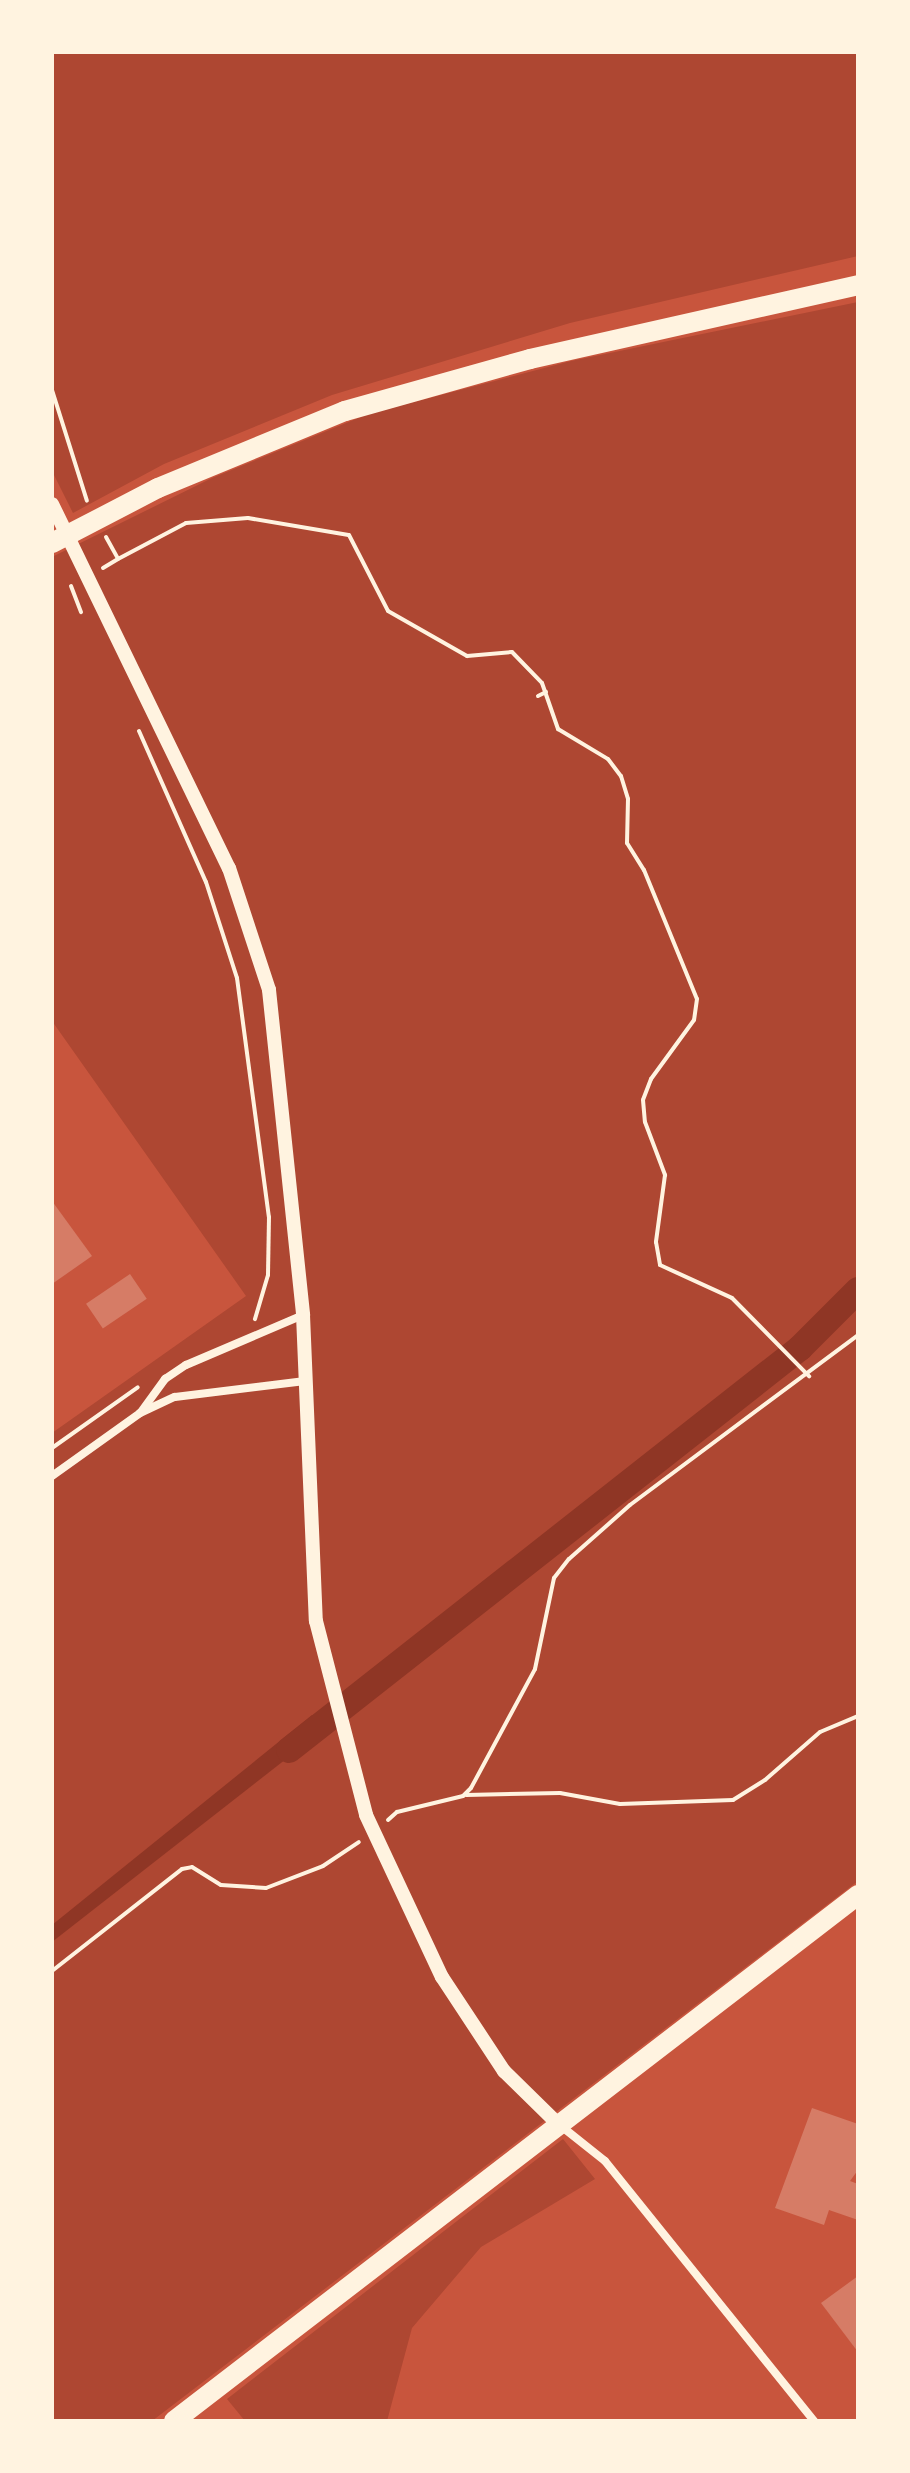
<!DOCTYPE html>
<html>
<head>
<meta charset="utf-8">
<style>
	body { margin:0 }
	#map { position:relative; width:910px; height:2473px; overflow:hidden; background:#c8553d; font-family:"Space Grotesk",sans-serif }
	div>[style] { position:absolute }
	[style*='--x'] { left:calc(var(--x)*1px); top:calc(var(--y)*1px); width:calc(var(--w)*1px); rotate:calc(var(--a)*1deg) }
	.green>* { inset:0; background:#ae4732 }
	.water>* { inset:0; background:#8f3625 }
	.canal>* { height:26px; margin:-13px; padding:0 13px; transform-origin:13px; border-radius:13px; background:#8f3625 }
	.building>* { inset:0; background:#d67c66; transform-origin:0 0 }
	.path>* { height:4px; margin:-2px; padding:0 2px; transform-origin:2px; border-radius:2px; background:#fff3e0 }
	.minor>* { height:8px; margin:-4px; padding:0 4px; transform-origin:4px; border-radius:4px; background:#fff3e0 }
	.tertiary>* { height:14px; margin:-7px; padding:0 7px; transform-origin:7px; border-radius:7px; background:#fff3e0 }
	.primary>* { height:20px; margin:-10px; padding:0 10px; transform-origin:10px; border-radius:10px; background:#fff3e0 }
	span { translate:-50% -50%; white-space:nowrap; text-align:center; line-height:1.15; -webkit-text-stroke:6px #fff3e0; paint-order:stroke }
	.frame { position:absolute; inset:0; border:54px solid #fff3e0; pointer-events:none }
</style>
</head>
<body>
<div id="map">
	<div class="green">
		<i style="clip-path:polygon(52px 52px,858px 52px,858px 256px,570px 323px,332px 395px,164px 464px,73px 513px,52px 471px)"></i>
		<i style="clip-path:polygon(858px 302px,858px 1881px,152px 2421px,52px 2421px,52px 1433px,246px 1296px,52px 1021px,52px 557px,212px 478px,368px 414px,571px 361px)"></i>
		<i style="clip-path:polygon(563px 2139px,595px 2179px,481px 2247px,412px 2328px,387px 2421px,245px 2421px,227px 2399px)"></i>
	</div>
	<div class="water">
		<i style="clip-path:polygon(312px 1715px,318px 1734px,52px 1942px,52px 1925px)"></i>
	</div>
	<div class="canal">
		<i style="--x:289;--y:1750;--w:650;--a:-38.19"></i>
		<i style="--x:800;--y:1348;--w:82;--a:-45"></i>
	</div>
	<div class="building">
		<i style="clip-path:polygon(52px 1201px,92px 1256px,52px 1284px)"></i>
		<i style="left:130px;top:1274px;width:30px;height:53px;rotate:56deg"></i>
		<i style="clip-path:polygon(812px 2108px,858px 2124px,858px 2170px,850px 2181px,858px 2184px,858px 2220px,829px 2210px,824px 2225px,775px 2208px)"></i>
		<i style="clip-path:polygon(858px 2276px,858px 2352px,821px 2303px)"></i>
	</div>
	<div class="path">
		<i style="--x:52;--y:390;--w:116;--a:72.5"></i>
		<i style="--x:106;--y:537;--w:25;--a:61"></i>
		<i style="--x:118;--y:559;--w:77;--a:-27.9"></i>
		<i style="--x:186;--y:523;--w:62;--a:-4.6"></i>
		<i style="--x:248;--y:518;--w:102;--a:9.6"></i>
		<i style="--x:349;--y:535;--w:85;--a:62.8"></i>
		<i style="--x:388;--y:611;--w:91;--a:29.7"></i>
		<i style="--x:467;--y:656;--w:45;--a:-5.1"></i>
		<i style="--x:512;--y:652;--w:43;--a:45.9"></i>
		<i style="--x:542;--y:683;--w:49;--a:70.8"></i>
		<i style="--x:558;--y:729;--w:58;--a:31"></i>
		<i style="--x:608;--y:759;--w:21;--a:53"></i>
		<i style="--x:621;--y:776;--w:24;--a:73"></i>
		<i style="--x:628;--y:799;--w:44;--a:91.3"></i>
		<i style="--x:627;--y:843;--w:32;--a:58"></i>
		<i style="--x:644;--y:870;--w:139;--a:67.7"></i>
		<i style="--x:697;--y:999;--w:21;--a:98"></i>
		<i style="--x:694;--y:1020;--w:73;--a:126.1"></i>
		<i style="--x:651;--y:1079;--w:22;--a:111"></i>
		<i style="--x:643;--y:1100;--w:22;--a:85"></i>
		<i style="--x:645;--y:1122;--w:57;--a:69.3"></i>
		<i style="--x:665;--y:1175;--w:68;--a:97.7"></i>
		<i style="--x:656;--y:1242;--w:23;--a:80"></i>
		<i style="--x:660;--y:1265;--w:79;--a:24.6"></i>
		<i style="--x:732;--y:1298;--w:110;--a:45.4"></i>
		<i style="--x:103;--y:568;--w:17;--a:-31"></i>
		<i style="--x:71;--y:586;--w:28;--a:69"></i>
		<i style="--x:538;--y:696;--w:9;--a:-27"></i>
		<i style="--x:139;--y:731;--w:165;--a:66.1"></i>
		<i style="--x:206;--y:882;--w:101;--a:72.1"></i>
		<i style="--x:237;--y:978;--w:241;--a:82.4"></i>
		<i style="--x:269;--y:1217;--w:58;--a:91"></i>
		<i style="--x:268;--y:1275;--w:46;--a:106.5"></i>
		<i style="--x:52;--y:1448;--w:105;--a:-35.3"></i>
		<i style="--x:466;--y:1795;--w:94;--a:-1.2"></i>
		<i style="--x:560;--y:1793;--w:61;--a:10.4"></i>
		<i style="--x:620;--y:1804;--w:113;--a:-2"></i>
		<i style="--x:733;--y:1800;--w:38;--a:-32"></i>
		<i style="--x:765;--y:1780;--w:73;--a:-41.1"></i>
		<i style="--x:820;--y:1732;--w:41;--a:-22.8"></i>
		<i style="--x:388;--y:1820;--w:12;--a:-42"></i>
		<i style="--x:397;--y:1812;--w:68;--a:-13.6"></i>
		<i style="--x:463;--y:1796;--w:11;--a:-45"></i>
		<i style="--x:471;--y:1788;--w:135;--a:-61.7"></i>
		<i style="--x:535;--y:1669;--w:93;--a:-78.2"></i>
		<i style="--x:554;--y:1578;--w:24;--a:-52"></i>
		<i style="--x:569;--y:1559;--w:81;--a:-41.5"></i>
		<i style="--x:630;--y:1505;--w:284;--a:-36.7"></i>
		<i style="--x:52;--y:1971;--w:165;--a:-38.1"></i>
		<i style="--x:182;--y:1869;--w:10;--a:-11"></i>
		<i style="--x:192;--y:1867;--w:34;--a:32"></i>
		<i style="--x:221;--y:1885;--w:45;--a:3.8"></i>
		<i style="--x:266;--y:1888;--w:61;--a:-21.1"></i>
		<i style="--x:323;--y:1866;--w:43;--a:-33.7"></i>
	</div>
	<div class="minor">
		<i style="--x:141;--y:1412;--w:41;--a:-54"></i>
		<i style="--x:165;--y:1379;--w:25;--a:-34"></i>
		<i style="--x:186;--y:1365;--w:127;--a:-23.1"></i>
		<i style="--x:52;--y:1476;--w:108;--a:-35.6"></i>
		<i style="--x:140;--y:1413;--w:38;--a:-25"></i>
		<i style="--x:175;--y:1397;--w:131;--a:-7"></i>
		<i style="--x:561;--y:2126;--w:56;--a:38.5"></i>
		<i style="--x:605;--y:2161;--w:334;--a:51.2"></i>
	</div>
	<div class="tertiary">
		<i style="--x:52;--y:504;--w:405;--a:64.1"></i>
		<i style="--x:229;--y:868;--w:128;--a:71.8"></i>
		<i style="--x:269;--y:990;--w:327;--a:84"></i>
		<i style="--x:303;--y:1315;--w:306;--a:87.6"></i>
		<i style="--x:316;--y:1621;--w:200;--a:75.5"></i>
		<i style="--x:366;--y:1815;--w:179;--a:64.9"></i>
		<i style="--x:442;--y:1977;--w:113;--a:56.6"></i>
		<i style="--x:504;--y:2071;--w:74;--a:44.5"></i>
	</div>
	<div class="primary">
		<i style="--x:52;--y:543;--w:119;--a:-27.4"></i>
		<i style="--x:158;--y:488;--w:202;--a:-22.4"></i>
		<i style="--x:345;--y:411;--w:192;--a:-15.7"></i>
		<i style="--x:530;--y:359;--w:336;--a:-12.7"></i>
		<i style="--x:174;--y:2421;--w:863;--a:-37.56"></i>
	</div>
	<div class="frame"></div>
</div>
</body>
</html>
